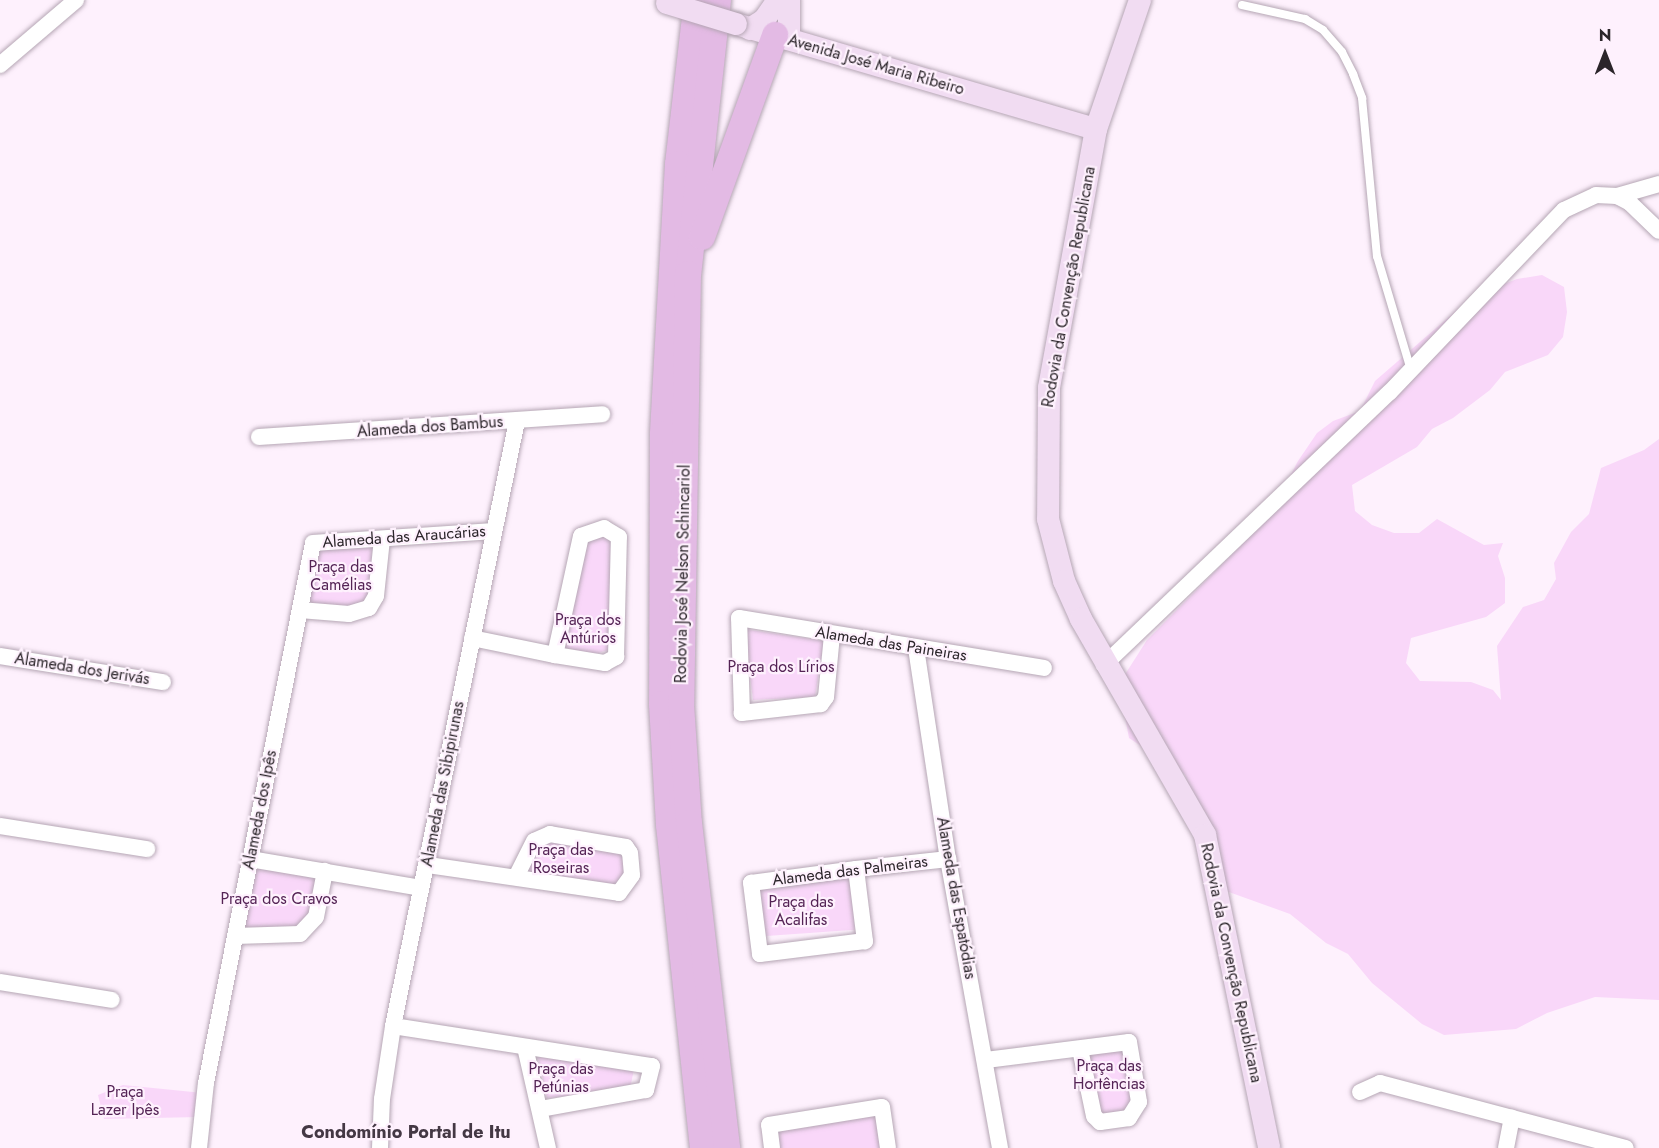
<!DOCTYPE html>
<html>
<head>
<meta charset="utf-8">
<style>
	body { margin:0 }
	#map { position:relative; width:1659px; height:1148px; overflow:hidden; background:#fef1fd; font-family:Jost,sans-serif }
	div>[style] { position:absolute }
	[style*='--x'] { left:calc(var(--x)*1px); top:calc(var(--y)*1px); width:calc(var(--w)*1px); rotate:calc(var(--a)*1deg) }
	.green>* { inset:0; background:#f9d7f9; transform-origin:0 0 }
	.roads { filter:drop-shadow(0 0 2px #b5a6b4) drop-shadow(0 0 2px #b5a6b4) }
	.lane>* { height:8px; margin:-4px; padding:0 4px; transform-origin:4px; border-radius:4px; background:#fff }
	.street>* { height:16px; margin:-8px; padding:0 8px; transform-origin:8px; border-radius:8px; background:#fff }
	.secondary>* { height:22px; margin:-11px; padding:0 11px; transform-origin:11px; border-radius:11px; background:#f1dcf2 }
	.primary>* { height:26px; margin:-13px; padding:0 13px; transform-origin:13px; border-radius:13px; background:#e3bae4 }
	.bridges { filter:drop-shadow(0 0 2px #b5a6b4) drop-shadow(0 0 2px #b5a6b4) }
	.secondary-bridge>* { height:22px; margin:-11px; padding:0 11px; transform-origin:11px; border-radius:11px; background:#f1dcf2 }
	span { translate:-50% -50%; white-space:nowrap; text-align:center; line-height:1.15; -webkit-text-stroke:4.5px #fef1fd; paint-order:stroke }
	.street-label { font-size:16px; color:#2b252a }
	.park-label { font-size:16px; color:#542355 }
	.neighbourhood-label { font-size:18px; color:#443844; font-weight:700 }
	.north { position:absolute; left:1575px; top:24px; width:60px; height:60px; -webkit-text-stroke:4px #fef1fd; paint-order:stroke; rotate:0deg; font-size:16px; font-weight:700; line-height:24px; text-align:center; color:#2b252a }
	.north::after { content:''; display:block; margin:auto; width:21px; height:27px; background:#2b252a; clip-path:polygon(50% 0,100% 100%,50% 72%,0 100%) }
</style>
</head>
<body>
<div id="map">
	<div class="green">
		<i style="clip-path:polygon(1542px 275px,1564px 287px,1567px 312px,1563px 337px,1548px 355px,1505px 372px,1490px 390px,1453px 418px,1432px 429px,1417px 447px,1352px 485px,1355px 511px,1372px 525px,1394px 533px,1419px 533px,1437px 519px,1484px 545px,1503px 543px,1498px 556px,1505px 578px,1505px 603px,1486px 617px,1411px 638px,1406px 663px,1420px 681px,1471px 682px,1493px 690px,1501px 700px,1497px 646px,1523px 607px,1544px 600px,1556px 579px,1554px 563px,1571px 532px,1589px 514px,1601px 468px,1644px 450px,1659px 439px,1659px 1000px,1595px 997px,1547px 1013px,1516px 1029px,1444px 1035px,1422px 1024px,1372px 983px,1348px 954px,1326px 943px,1290px 914px,1226px 891px,1185px 775px,1129px 738px,1121px 696px,1124px 676px,1147px 640px,1269px 517px,1298px 461px,1317px 433px,1333px 421px,1360px 411px,1375px 381px,1473px 296px,1517px 279px)"></i>
		<i style="clip-path:polygon(602px 534px,613px 540px,611px 649px,595px 654px,560px 647px,583px 539px)"></i>
		<i style="clip-path:polygon(372px 542px,371px 590px,366px 603px,350px 610px,303px 606px,315px 544px)"></i>
		<i style="clip-path:polygon(744px 629px,824px 641px,815px 697px,753px 700px)"></i>
		<i style="clip-path:polygon(551px 837px,621px 850px,627px 873px,619px 889px,523px 872px,535px 844px)"></i>
		<i style="clip-path:polygon(251px 861px,324px 872px,315px 916px,299px 932px,237px 935px)"></i>
		<i style="left:851px;top:875px;width:55px;height:92px;rotate:86deg"></i>
		<i style="clip-path:polygon(1125px 1045px,1132px 1109px,1102px 1119px,1083px 1051px)"></i>
		<i style="clip-path:polygon(538px 1057px,634px 1069px,630px 1089px,547px 1098px)"></i>
		<i style="clip-path:polygon(123px 1085px,203px 1093px,200px 1117px,104px 1119px,98px 1095px)"></i>
		<i style="clip-path:polygon(877px 1112px,882px 1148px,777px 1148px,774px 1127px)"></i>
	</div>
	<div class="roads">
		<div class="lane">
			<i style="--x:1242;--y:5;--w:65;--a:12.5"></i>
			<i style="--x:1305;--y:19;--w:21;--a:31"></i>
			<i style="--x:1323;--y:30;--w:29;--a:49"></i>
			<i style="--x:1342;--y:52;--w:25;--a:63"></i>
			<i style="--x:1353;--y:74;--w:26;--a:69"></i>
			<i style="--x:1362;--y:98;--w:159;--a:84.6"></i>
			<i style="--x:1377;--y:256;--w:119;--a:73.4"></i>
		</div>
		<div class="street">
			<i style="--x:0;--y:65;--w:100;--a:-40.5"></i>
			<i style="--x:1617;--y:196;--w:44;--a:-15.9"></i>
			<i style="--x:259;--y:437;--w:344;--a:-3.8"></i>
			<i style="--x:300;--y:610;--w:49;--a:4.7"></i>
			<i style="--x:349;--y:614;--w:21;--a:-17"></i>
			<i style="--x:369;--y:608;--w:14;--a:-60"></i>
			<i style="--x:376;--y:596;--w:57;--a:-84"></i>
			<i style="--x:832;--y:635;--w:62;--a:95.5"></i>
			<i style="--x:826;--y:697;--w:9;--a:126"></i>
			<i style="--x:821;--y:704;--w:80;--a:173.5"></i>
			<i style="--x:742;--y:713;--w:95;--a:-91.8"></i>
			<i style="--x:739;--y:618;--w:309;--a:9.3"></i>
			<i style="--x:472;--y:638;--w:85;--a:11.6"></i>
			<i style="--x:555;--y:655;--w:51;--a:9.1"></i>
			<i style="--x:605;--y:663;--w:13;--a:-29"></i>
			<i style="--x:616;--y:657;--w:120;--a:-88.6"></i>
			<i style="--x:619;--y:537;--w:17;--a:-149"></i>
			<i style="--x:604;--y:528;--w:24;--a:161"></i>
			<i style="--x:581;--y:536;--w:122;--a:102.3"></i>
			<i style="--x:916;--y:648;--w:213;--a:81.4"></i>
			<i style="--x:948;--y:859;--w:294;--a:79.8"></i>
			<i style="--x:0;--y:656;--w:165;--a:9.1"></i>
			<i style="--x:1104;--y:665;--w:394;--a:-43.7"></i>
			<i style="--x:1389;--y:393;--w:253;--a:-46.3"></i>
			<i style="--x:1564;--y:210;--w:35;--a:-25"></i>
			<i style="--x:1596;--y:195;--w:21;--a:3"></i>
			<i style="--x:1617;--y:196;--w:15;--a:28"></i>
			<i style="--x:1630;--y:203;--w:40;--a:44"></i>
			<i style="--x:0;--y:826;--w:149;--a:8.9"></i>
			<i style="--x:250;--y:859;--w:173;--a:9.6"></i>
			<i style="--x:428;--y:865;--w:193;--a:8.3"></i>
			<i style="--x:619;--y:893;--w:22;--a:-54"></i>
			<i style="--x:632;--y:875;--w:22;--a:-95"></i>
			<i style="--x:630;--y:853;--w:7;--a:-124"></i>
			<i style="--x:626;--y:847;--w:77;--a:-170.3"></i>
			<i style="--x:550;--y:834;--w:17;--a:156"></i>
			<i style="--x:534;--y:841;--w:40;--a:116.6"></i>
			<i style="--x:856;--y:869;--w:73;--a:82.9"></i>
			<i style="--x:865;--y:941;--w:106;--a:172.9"></i>
			<i style="--x:760;--y:954;--w:72;--a:-97.2"></i>
			<i style="--x:751;--y:883;--w:106;--a:-7.6"></i>
			<i style="--x:856;--y:869;--w:93;--a:-6.2"></i>
			<i style="--x:235;--y:936;--w:65;--a:-1.8"></i>
			<i style="--x:300;--y:934;--w:23;--a:-47"></i>
			<i style="--x:316;--y:917;--w:47;--a:-78.9"></i>
			<i style="--x:0;--y:982;--w:113;--a:9.1"></i>
			<i style="--x:393;--y:1026;--w:262;--a:8.8"></i>
			<i style="--x:652;--y:1066;--w:25;--a:104"></i>
			<i style="--x:646;--y:1090;--w:108;--a:169.8"></i>
			<i style="--x:525;--y:1047;--w:104;--a:77.2"></i>
			<i style="--x:986;--y:1060;--w:144;--a:-7.2"></i>
			<i style="--x:1129;--y:1042;--w:61;--a:80.5"></i>
			<i style="--x:1139;--y:1102;--w:19;--a:122"></i>
			<i style="--x:1129;--y:1118;--w:29;--a:172"></i>
			<i style="--x:1100;--y:1122;--w:8;--a:-135"></i>
			<i style="--x:1094;--y:1116;--w:68;--a:-101.8"></i>
			<i style="--x:1360;--y:1092;--w:22;--a:-24"></i>
			<i style="--x:1380;--y:1083;--w:254;--a:14.8"></i>
			<i style="--x:199;--y:1148;--w:65;--a:-83.9"></i>
			<i style="--x:206;--y:1083;--w:550;--a:-78.79"></i>
			<i style="--x:313;--y:543;--w:181;--a:-3.8"></i>
			<i style="--x:380;--y:1148;--w:49;--a:-87.7"></i>
			<i style="--x:382;--y:1099;--w:74;--a:-81.4"></i>
			<i style="--x:393;--y:1026;--w:618;--a:-78.42"></i>
			<i style="--x:772;--y:1148;--w:23;--a:-97"></i>
			<i style="--x:769;--y:1125;--w:114;--a:-9.1"></i>
			<i style="--x:882;--y:1107;--w:41;--a:81.7"></i>
			<i style="--x:1506;--y:1148;--w:31;--a:-79"></i>
		</div>
		<div class="secondary">
			<i style="--x:1140;--y:0;--w:136;--a:108.8"></i>
			<i style="--x:1096;--y:129;--w:263;--a:100.3"></i>
			<i style="--x:1049;--y:388;--w:131;--a:90.4"></i>
			<i style="--x:1048;--y:519;--w:64;--a:75.5"></i>
			<i style="--x:1064;--y:581;--w:42;--a:65.9"></i>
			<i style="--x:1081;--y:619;--w:249;--a:60.1"></i>
			<i style="--x:1205;--y:835;--w:319;--a:78.4"></i>
			<i style="--x:736;--y:24;--w:375;--a:16.3"></i>
			<i style="--x:750;--y:29;--w:17;--a:-33"></i>
			<i style="--x:764;--y:20;--w:24;--a:-55"></i>
			<i style="--x:789;--y:39;--w:39;--a:-90"></i>
		</div>
		<div class="primary">
			<i style="--x:697;--y:0;--w:165;--a:96.6"></i>
			<i style="--x:678;--y:164;--w:270;--a:93.2"></i>
			<i style="--x:663;--y:434;--w:270;--a:90.2"></i>
			<i style="--x:662;--y:704;--w:121;--a:86.7"></i>
			<i style="--x:669;--y:825;--w:325;--a:84"></i>
			<i style="--x:718;--y:0;--w:276;--a:96.2"></i>
			<i style="--x:688;--y:274;--w:430;--a:90.9"></i>
			<i style="--x:681;--y:704;--w:119;--a:86.2"></i>
			<i style="--x:689;--y:823;--w:327;--a:83.3"></i>
			<i style="--x:702;--y:237;--w:215;--a:-70.1"></i>
		</div>
	</div>
	<div class="bridges">
		<div class="secondary-bridge">
			<i style="--x:667;--y:3;--w:72;--a:16.9"></i>
		</div>
	</div>
	<div class="street-label">
		<span style="left:876px;top:65px;rotate:16deg">Avenida José Maria Ribeiro</span>
		<span style="left:1069px;top:287px;rotate:-80deg">Rodovia da Convenção Republicana</span>
		<span style="left:430px;top:427px;rotate:-4deg">Alameda dos Bambus</span>
		<span style="left:404px;top:537px;rotate:-4deg">Alameda das Araucárias</span>
		<span style="left:683px;top:574px;rotate:-89deg">Rodovia José Nelson Schincariol</span>
		<span style="left:891px;top:644px;rotate:9deg">Alameda das Paineiras</span>
		<span style="left:82px;top:669px;rotate:9deg">Alameda dos Jerivás</span>
		<span style="left:443px;top:784px;rotate:-79deg">Alameda das Sibipirunas</span>
		<span style="left:260px;top:810px;rotate:-79deg">Alameda dos Ipês</span>
		<span style="left:850px;top:871px;rotate:-7deg">Alameda das Palmeiras</span>
		<span style="left:956px;top:898px;rotate:80deg">Alameda das Espatódias</span>
		<span style="left:1231px;top:963px;rotate:78deg">Rodovia da Convenção Republicana</span>
	</div>
	<div class="park-label">
		<span style="left:341px;top:576px">Praça das<br>Camélias</span>
		<span style="left:588px;top:629px">Praça dos<br>Antúrios</span>
		<span style="left:781px;top:667px">Praça dos Lírios</span>
		<span style="left:561px;top:859px">Praça das<br>Roseiras</span>
		<span style="left:279px;top:899px">Praça dos Cravos</span>
		<span style="left:801px;top:911px">Praça das<br>Acalifas</span>
		<span style="left:1109px;top:1075px">Praça das<br>Hortências</span>
		<span style="left:561px;top:1078px">Praça das<br>Petúnias</span>
		<span style="left:125px;top:1101px">Praça<br>Lazer Ipês</span>
	</div>
	<div class="neighbourhood-label">
		<span style="left:406px;top:1132px">Condomínio Portal de Itu</span>
	</div>
	<div class="north">N</div>
</div>
</body>
</html>
